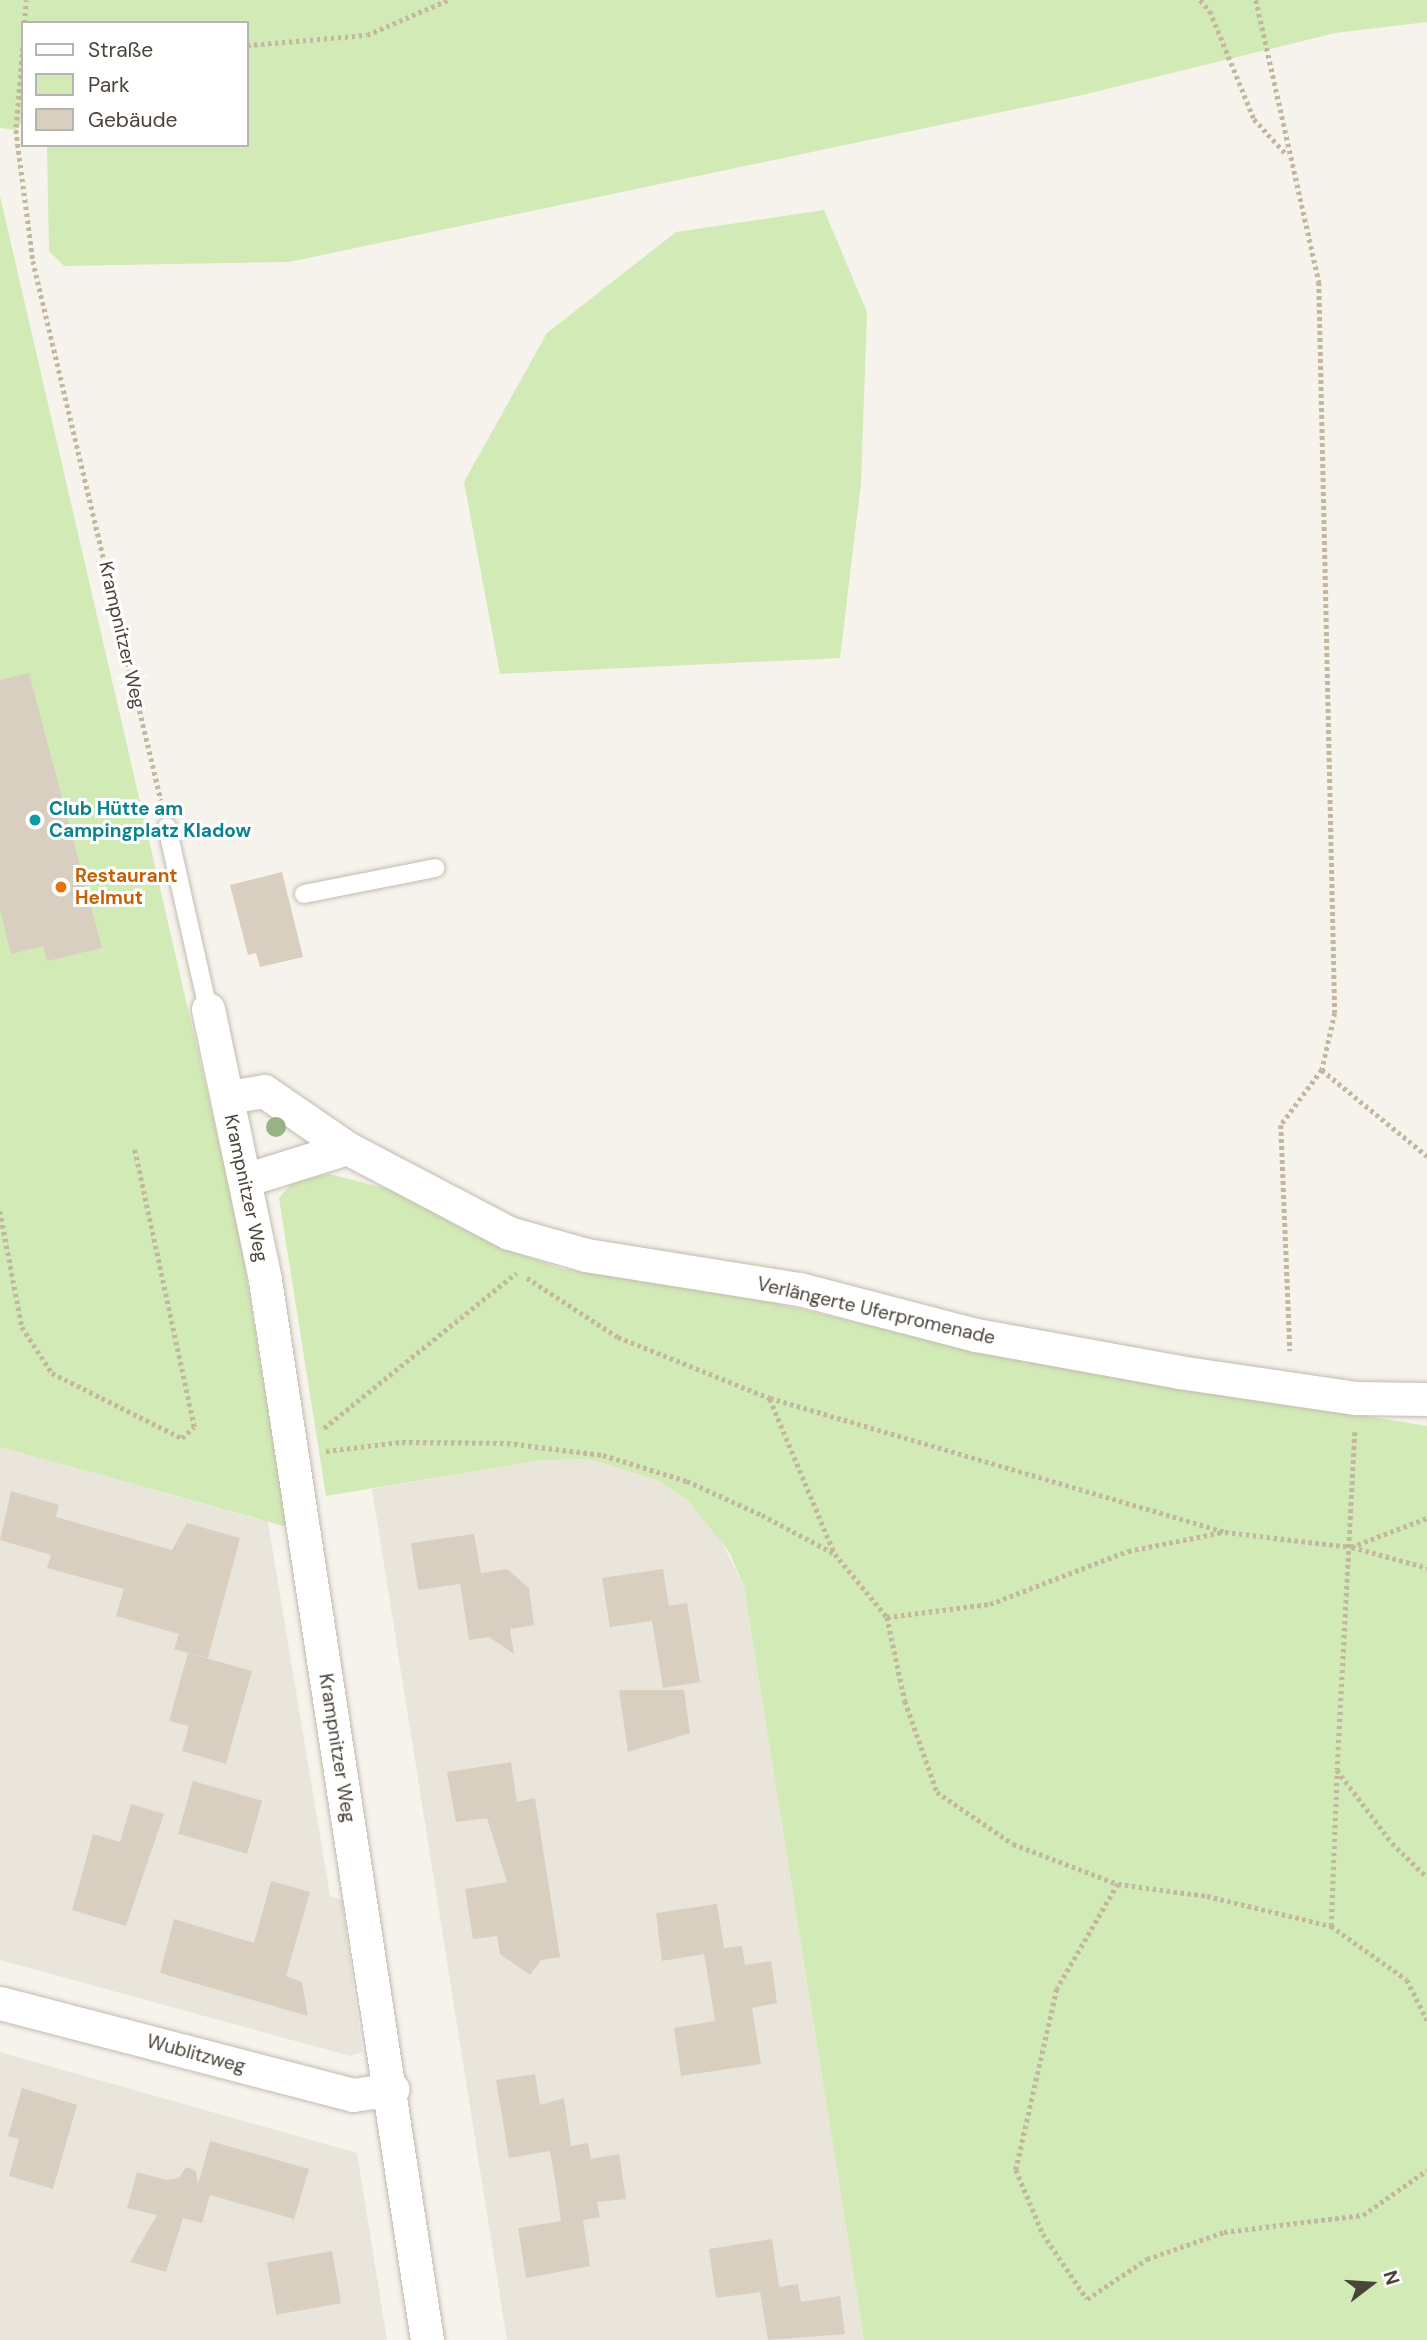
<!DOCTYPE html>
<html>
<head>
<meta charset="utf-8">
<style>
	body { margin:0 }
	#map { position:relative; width:1427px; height:2340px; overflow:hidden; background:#f6f3ec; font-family:"DM Sans",sans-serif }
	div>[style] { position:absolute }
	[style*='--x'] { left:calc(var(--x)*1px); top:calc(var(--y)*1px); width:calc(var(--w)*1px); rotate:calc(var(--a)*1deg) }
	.residential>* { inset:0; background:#eae5da }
	.green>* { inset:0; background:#d2eab5 }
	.building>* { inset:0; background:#d8cfc1; transform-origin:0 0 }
	.path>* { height:4.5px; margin-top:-2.25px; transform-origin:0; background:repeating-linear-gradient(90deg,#c4b79f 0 3.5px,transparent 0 7px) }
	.roads { filter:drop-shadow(0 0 2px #c2bbae) drop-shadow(0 0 2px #c2bbae) }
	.lane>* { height:18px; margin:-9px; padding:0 9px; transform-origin:9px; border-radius:9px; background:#fff }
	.street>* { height:33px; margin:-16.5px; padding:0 16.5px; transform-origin:16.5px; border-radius:16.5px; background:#fff }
	.trees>* { width:20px; height:20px; margin:-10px; border-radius:50%; background:#97b381 }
	.dots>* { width:19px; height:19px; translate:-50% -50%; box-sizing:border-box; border:4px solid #fff; border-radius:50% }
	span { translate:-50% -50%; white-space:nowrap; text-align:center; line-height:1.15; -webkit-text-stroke:6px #fff; paint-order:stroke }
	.street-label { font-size:19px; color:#4b4439 }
	.culture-label { font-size:19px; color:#0d838f; font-weight:700 }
	.left { translate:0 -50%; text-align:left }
	.food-label { font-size:19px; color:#c56008; font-weight:700 }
	.legend { position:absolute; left:21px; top:21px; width:228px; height:126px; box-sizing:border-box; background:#fff; border:2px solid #b7b4b0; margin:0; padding:9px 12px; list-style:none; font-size:21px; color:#4b4439 }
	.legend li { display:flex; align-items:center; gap:14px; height:35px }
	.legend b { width:35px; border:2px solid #b7b4b0 }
	.north { position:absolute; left:1336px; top:2249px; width:70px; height:70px; -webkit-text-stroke:5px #fff; paint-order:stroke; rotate:73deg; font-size:19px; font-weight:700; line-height:28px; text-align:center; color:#4b4439 }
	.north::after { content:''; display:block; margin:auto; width:24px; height:32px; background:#4b4439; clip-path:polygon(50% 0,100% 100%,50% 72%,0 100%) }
</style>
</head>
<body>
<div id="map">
	<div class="residential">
		<i style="clip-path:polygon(0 1447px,268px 1522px,330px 1896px,342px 1900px,362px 2052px,350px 2056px,0 1960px)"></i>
		<i style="clip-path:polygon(589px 1459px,657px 1480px,688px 1500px,717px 1533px,744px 1586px,864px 2340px,507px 2340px,372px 1489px,544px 1460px)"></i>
		<i style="clip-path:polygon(0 2052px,357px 2153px,387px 2340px,0 2340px)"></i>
	</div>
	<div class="green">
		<i style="clip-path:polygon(0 0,1427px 0,1427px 22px,1335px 33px,1078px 96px,289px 262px,64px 266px,49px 251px,47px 145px,247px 145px,247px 23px,23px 23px,23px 120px,16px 130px,0 128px)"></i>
		<i style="clip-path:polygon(0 196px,239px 1230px,287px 1527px,0 1447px)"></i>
		<i style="clip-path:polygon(824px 210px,867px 312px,861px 483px,840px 658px,500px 674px,464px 482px,547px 333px,676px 232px)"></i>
		<i style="clip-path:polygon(329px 1174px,400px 1192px,505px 1249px,563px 1269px,754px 1298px,979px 1352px,1427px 1426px,1427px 2340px,864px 2340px,744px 1586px,729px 1552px,688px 1500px,657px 1480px,589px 1459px,544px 1460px,326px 1496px,279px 1198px,292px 1183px)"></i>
	</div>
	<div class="building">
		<i style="clip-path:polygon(29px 673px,102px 948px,47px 961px,43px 946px,11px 954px,0 910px,0 680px)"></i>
		<i style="clip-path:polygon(282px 872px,303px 957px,260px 967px,256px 953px,248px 955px,230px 885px)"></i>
		<i style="clip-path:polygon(11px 1491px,59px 1505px,56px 1517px,172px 1550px,187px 1523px,240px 1538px,208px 1658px,174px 1649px,179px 1634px,116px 1616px,124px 1589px,47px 1568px,51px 1555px,0 1540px)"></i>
		<i style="clip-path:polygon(474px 1534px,481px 1573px,507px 1569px,529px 1588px,534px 1625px,510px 1629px,514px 1654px,489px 1637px,469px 1640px,460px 1584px,418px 1590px,411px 1543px)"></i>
		<i style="clip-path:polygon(663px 1569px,669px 1606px,687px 1603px,700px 1682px,663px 1688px,652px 1621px,610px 1627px,602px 1578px)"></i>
		<i style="clip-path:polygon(188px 1653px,252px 1671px,226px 1764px,182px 1751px,189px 1726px,169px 1721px)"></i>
		<i style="clip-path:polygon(619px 1690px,684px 1690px,690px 1733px,628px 1752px)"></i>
		<i style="clip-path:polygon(511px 1762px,517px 1802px,535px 1798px,560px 1957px,541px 1960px,530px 1975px,500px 1954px,497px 1936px,473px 1939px,465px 1889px,507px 1882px,487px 1818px,456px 1822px,447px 1772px)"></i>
		<i style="left:193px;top:1781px;width:72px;height:55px;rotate:16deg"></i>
		<i style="clip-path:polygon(131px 1804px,164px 1814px,126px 1926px,72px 1910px,93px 1834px,120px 1842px)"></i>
		<i style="clip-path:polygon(271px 1881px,310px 1892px,286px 1976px,302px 1982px,308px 2016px,160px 1973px,174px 1919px,254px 1943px)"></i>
		<i style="clip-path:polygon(717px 1904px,724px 1948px,742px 1946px,745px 1965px,771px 1961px,777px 2003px,752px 2008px,761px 2064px,681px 2076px,674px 2028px,715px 2021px,710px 1989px,704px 1954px,662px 1961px,656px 1913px)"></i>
		<i style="clip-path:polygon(535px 2074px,540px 2105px,564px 2098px,571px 2146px,588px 2143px,591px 2159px,619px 2154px,626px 2199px,597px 2202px,600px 2217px,583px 2220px,590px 2266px,526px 2278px,518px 2228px,561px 2221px,556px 2186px,550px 2151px,509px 2158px,496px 2080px)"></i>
		<i style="clip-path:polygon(22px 2088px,77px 2105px,53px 2189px,9px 2176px,19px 2139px,8px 2136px)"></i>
		<i style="clip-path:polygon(210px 2141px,309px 2169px,294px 2219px,210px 2195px,202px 2223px,183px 2218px,166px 2272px,130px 2262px,157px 2215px,127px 2208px,137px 2172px,166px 2180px,179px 2178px,186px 2167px,196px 2171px,198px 2184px)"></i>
		<i style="clip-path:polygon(772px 2239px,779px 2287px,798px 2284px,801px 2302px,840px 2296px,845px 2334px,768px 2340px,760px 2292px,716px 2298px,709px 2249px)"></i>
		<i style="left:332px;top:2251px;width:53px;height:66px;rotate:80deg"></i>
	</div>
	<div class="path">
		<i style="--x:1200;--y:0;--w:15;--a:48"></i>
		<i style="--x:1210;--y:11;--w:117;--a:67.8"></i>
		<i style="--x:1254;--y:119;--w:49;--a:47.5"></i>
		<i style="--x:1256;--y:0;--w:289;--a:77.4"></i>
		<i style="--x:1319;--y:282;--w:731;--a:88.75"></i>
		<i style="--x:1335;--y:1013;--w:58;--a:102.8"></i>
		<i style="--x:1322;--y:1070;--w:69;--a:126.7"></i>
		<i style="--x:1281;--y:1125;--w:226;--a:87.7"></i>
		<i style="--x:24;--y:23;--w:23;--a:-85"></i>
		<i style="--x:247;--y:45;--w:120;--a:-4.8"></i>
		<i style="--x:367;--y:35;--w:88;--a:-23.4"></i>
		<i style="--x:23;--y:47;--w:83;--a:94.8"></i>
		<i style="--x:16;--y:130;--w:132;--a:82.6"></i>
		<i style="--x:33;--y:261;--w:554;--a:76.64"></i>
		<i style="--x:1322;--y:1070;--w:136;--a:39.3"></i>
		<i style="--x:0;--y:1211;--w:118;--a:79.3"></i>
		<i style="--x:22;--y:1327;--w:55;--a:56.9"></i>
		<i style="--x:52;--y:1373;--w:145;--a:26.6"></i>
		<i style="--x:182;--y:1438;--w:16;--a:-43"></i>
		<i style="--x:194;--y:1427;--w:286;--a:-102.1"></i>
		<i style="--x:527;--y:1278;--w:108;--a:33"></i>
		<i style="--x:618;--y:1337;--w:164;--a:21.9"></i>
		<i style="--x:770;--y:1398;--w:474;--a:16.4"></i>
		<i style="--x:1225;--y:1532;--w:127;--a:6.8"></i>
		<i style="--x:1351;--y:1547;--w:81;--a:-20.9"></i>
		<i style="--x:770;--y:1399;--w:166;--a:67.3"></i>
		<i style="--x:324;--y:1428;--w:247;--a:-38.9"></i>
		<i style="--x:1355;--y:1432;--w:338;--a:93"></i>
		<i style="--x:1337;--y:1770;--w:91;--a:53"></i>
		<i style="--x:1392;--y:1843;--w:49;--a:44.2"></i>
		<i style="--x:326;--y:1451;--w:77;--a:-6.8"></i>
		<i style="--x:402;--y:1442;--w:105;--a:0.5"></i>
		<i style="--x:507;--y:1443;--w:97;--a:7.1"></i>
		<i style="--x:603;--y:1455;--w:88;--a:17.2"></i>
		<i style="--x:687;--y:1481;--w:82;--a:24.4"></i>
		<i style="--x:762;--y:1515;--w:83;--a:28.1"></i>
		<i style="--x:835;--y:1554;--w:82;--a:50.5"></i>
		<i style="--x:887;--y:1617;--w:86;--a:77.9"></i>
		<i style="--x:905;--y:1701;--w:96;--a:70.6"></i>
		<i style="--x:937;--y:1792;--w:92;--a:34.4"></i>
		<i style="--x:1013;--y:1844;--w:112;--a:20.9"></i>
		<i style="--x:1118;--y:1884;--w:90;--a:7.7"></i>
		<i style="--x:1207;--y:1896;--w:128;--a:13.6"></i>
		<i style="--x:1331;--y:1926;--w:93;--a:35.4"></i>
		<i style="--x:1407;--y:1980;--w:45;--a:63.4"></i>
		<i style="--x:1352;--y:1547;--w:78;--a:15.6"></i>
		<i style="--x:887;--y:1617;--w:104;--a:-7.2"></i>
		<i style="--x:990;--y:1604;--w:148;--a:-21"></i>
		<i style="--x:1128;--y:1551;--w:97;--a:-11.3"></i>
		<i style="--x:1118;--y:1884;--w:121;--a:120.2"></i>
		<i style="--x:1057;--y:1989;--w:186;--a:102.8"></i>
		<i style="--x:1016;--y:2170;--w:69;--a:67.1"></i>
		<i style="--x:1043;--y:2234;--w:78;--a:55.9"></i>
		<i style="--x:1087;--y:2299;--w:72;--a:-33.7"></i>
		<i style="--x:1147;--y:2259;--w:82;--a:-19.3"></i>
		<i style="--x:1224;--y:2232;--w:140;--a:-7"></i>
		<i style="--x:1363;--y:2215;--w:78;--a:-35.1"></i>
		<i style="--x:1331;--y:1926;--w:155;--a:-87.8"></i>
	</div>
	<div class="roads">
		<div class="lane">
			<i style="--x:167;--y:827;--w:187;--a:77.3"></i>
			<i style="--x:304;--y:894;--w:134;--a:-11.2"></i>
		</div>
		<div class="street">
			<i style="--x:208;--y:1009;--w:277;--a:78.1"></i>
			<i style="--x:265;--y:1280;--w:1072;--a:81.31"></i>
			<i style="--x:227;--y:1097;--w:37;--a:-9"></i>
			<i style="--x:264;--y:1091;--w:101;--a:34.5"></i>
			<i style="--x:347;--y:1148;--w:183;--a:27.7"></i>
			<i style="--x:509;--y:1233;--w:80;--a:15.9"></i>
			<i style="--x:586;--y:1255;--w:216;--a:9.1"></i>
			<i style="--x:799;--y:1289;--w:183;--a:14.6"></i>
			<i style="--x:976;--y:1335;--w:206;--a:10.3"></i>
			<i style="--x:1179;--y:1372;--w:179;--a:8.4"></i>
			<i style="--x:1356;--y:1398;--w:71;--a:0.8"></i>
			<i style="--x:245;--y:1180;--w:107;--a:-17.4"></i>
			<i style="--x:0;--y:2003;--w:365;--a:14.6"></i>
			<i style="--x:353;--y:2095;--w:40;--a:-8.5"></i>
		</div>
	</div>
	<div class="trees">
		<i style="left:276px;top:1127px"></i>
	</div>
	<div class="dots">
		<i style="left:35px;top:820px;background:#0f9aa8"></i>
		<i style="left:61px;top:887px;background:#e8710a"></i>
	</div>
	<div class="street-label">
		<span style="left:122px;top:635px;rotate:77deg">Krampnitzer Weg</span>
		<span style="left:246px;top:1188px;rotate:78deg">Krampnitzer Weg</span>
		<span style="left:876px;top:1311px;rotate:13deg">Verlängerte Uferpromenade</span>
		<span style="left:337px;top:1748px;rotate:81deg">Krampnitzer Weg</span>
		<span style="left:196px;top:2054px;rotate:15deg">Wublitzweg</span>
	</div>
	<div class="culture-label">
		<span class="left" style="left:49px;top:820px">Club Hütte am<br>Campingplatz Kladow</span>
	</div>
	<div class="food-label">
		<span class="left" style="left:75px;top:887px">Restaurant<br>Helmut</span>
	</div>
	<ul class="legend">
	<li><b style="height:9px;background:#fff"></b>Straße</li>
	<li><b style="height:19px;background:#d2eab5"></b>Park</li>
	<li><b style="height:19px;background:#d8cfc1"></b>Gebäude</li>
	</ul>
	<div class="north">N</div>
</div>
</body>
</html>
